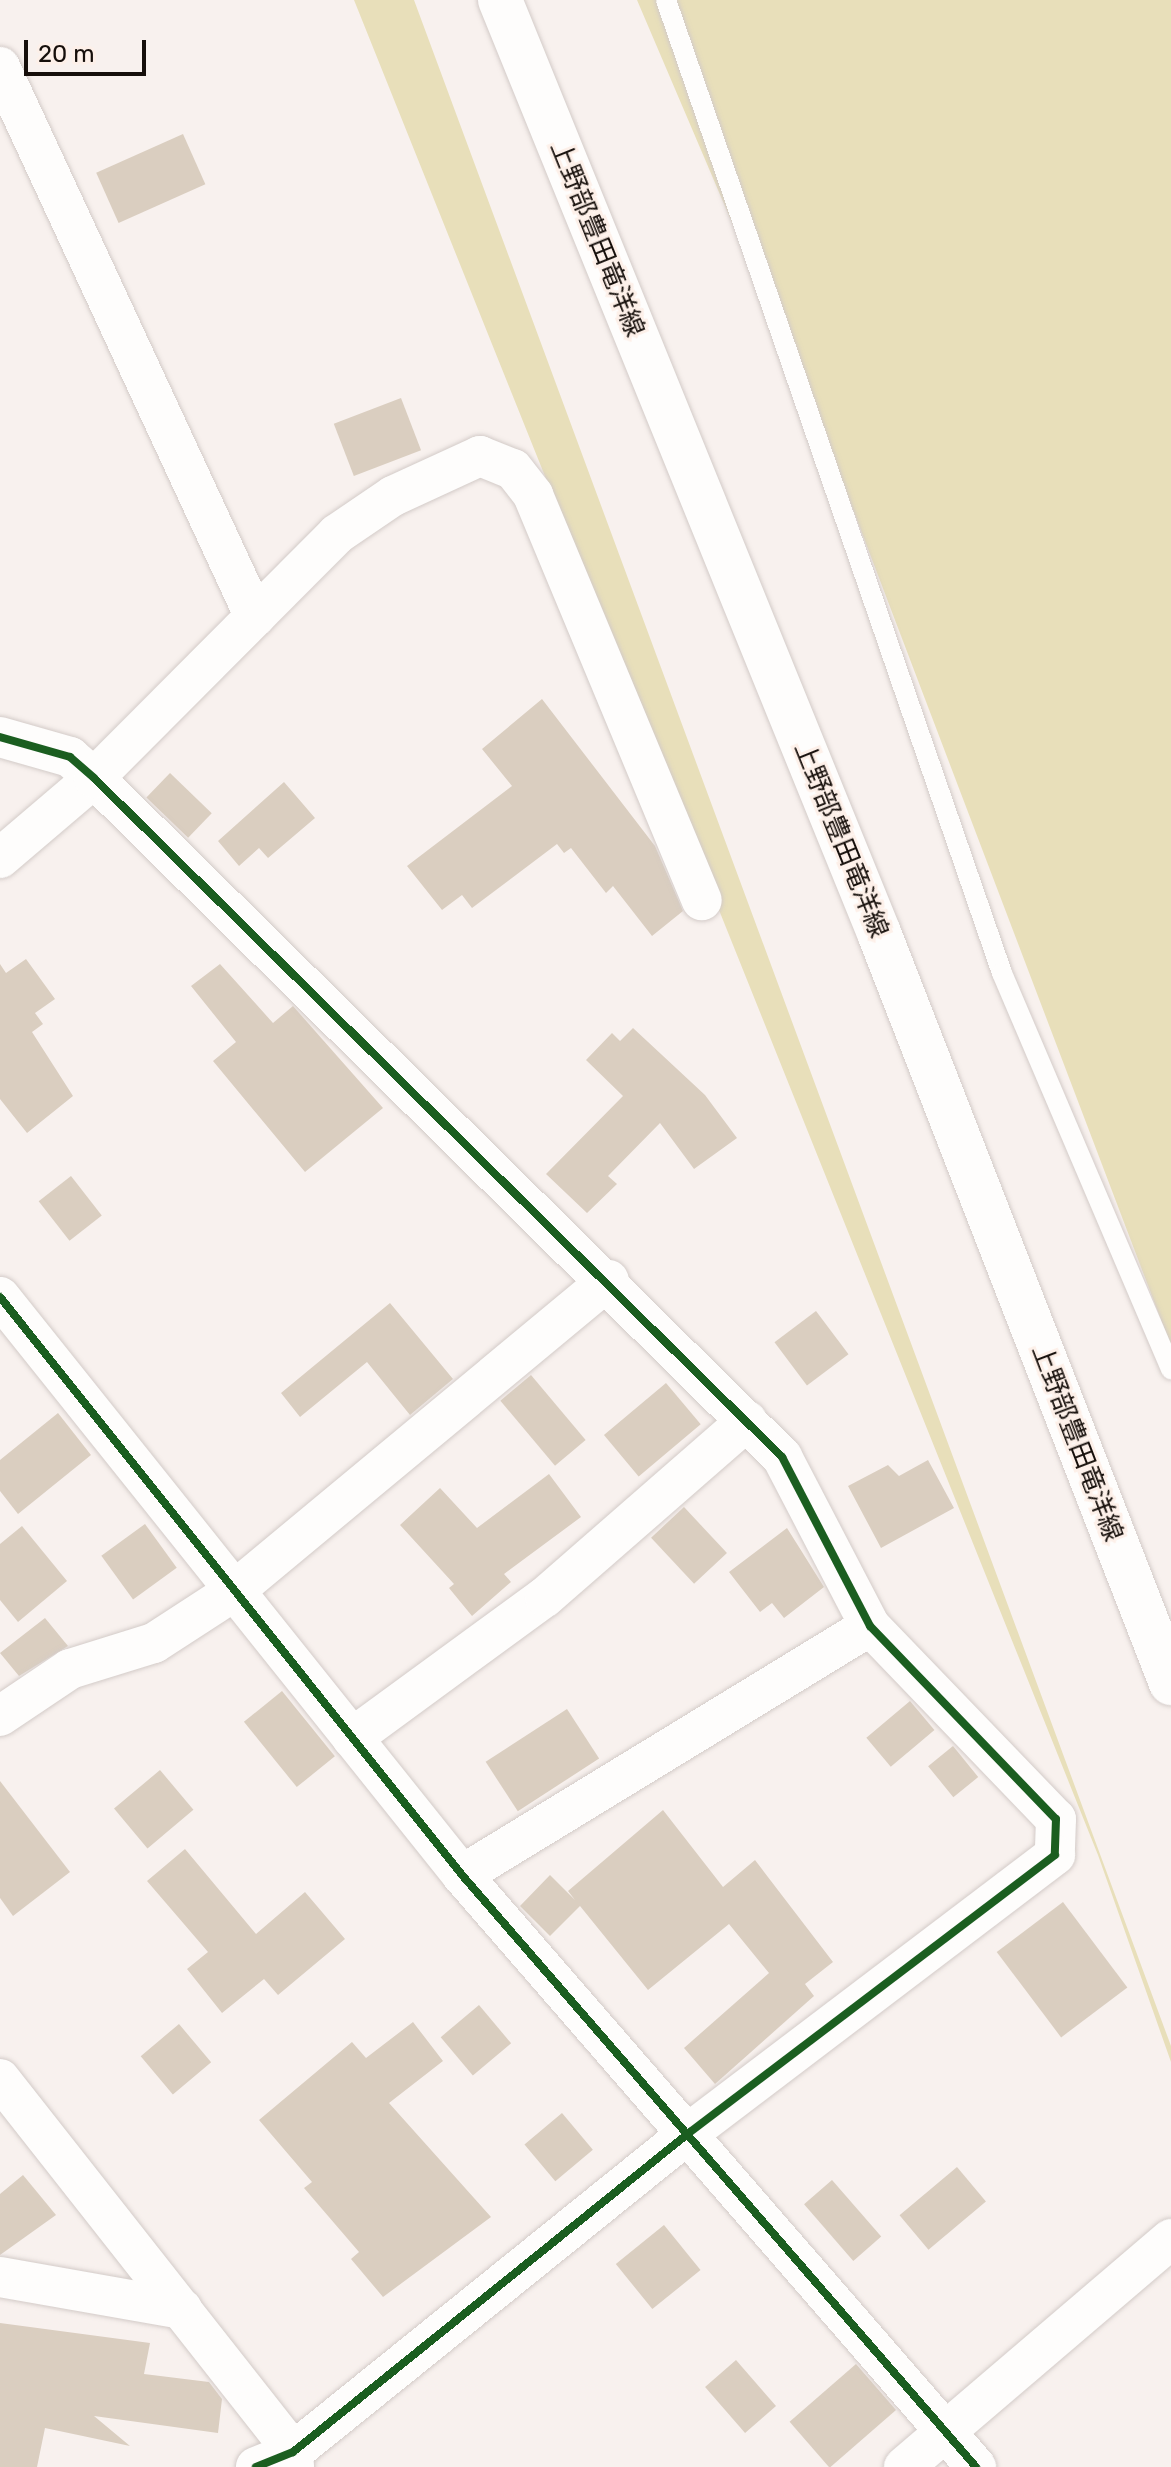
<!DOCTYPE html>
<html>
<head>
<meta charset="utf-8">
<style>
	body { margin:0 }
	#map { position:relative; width:1171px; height:2467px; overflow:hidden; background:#f8f1ee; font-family:Rubik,"Noto Sans JP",sans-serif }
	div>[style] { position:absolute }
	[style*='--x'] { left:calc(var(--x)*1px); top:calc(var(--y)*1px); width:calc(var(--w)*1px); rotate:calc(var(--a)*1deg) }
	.green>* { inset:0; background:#e8dfba }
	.building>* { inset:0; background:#dacec0; transform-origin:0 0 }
	.roads { filter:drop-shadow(0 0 2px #d3cbc8) drop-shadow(0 0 2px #d3cbc8) }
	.service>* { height:20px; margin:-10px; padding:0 10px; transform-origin:10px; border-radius:10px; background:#fefdfc }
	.minor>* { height:40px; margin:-20px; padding:0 20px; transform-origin:20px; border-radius:20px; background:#fefdfc }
	.secondary>* { height:44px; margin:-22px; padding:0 22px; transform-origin:22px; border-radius:22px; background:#fefdfc }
	.cycleway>* { height:8px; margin:-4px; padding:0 4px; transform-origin:4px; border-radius:4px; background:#1b5e20 }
	span { translate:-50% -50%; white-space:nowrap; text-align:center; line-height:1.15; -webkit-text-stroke:6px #fdf0e9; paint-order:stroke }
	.street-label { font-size:26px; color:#160f0b }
	.scale { position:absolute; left:24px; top:40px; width:122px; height:36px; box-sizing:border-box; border:4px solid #160f0b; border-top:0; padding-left:10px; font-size:24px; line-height:28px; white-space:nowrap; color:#160f0b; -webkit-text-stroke:6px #fdf0e9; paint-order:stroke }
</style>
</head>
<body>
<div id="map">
	<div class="green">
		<i style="clip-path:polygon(354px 0,414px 0,1171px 2046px,1171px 2062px,1098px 1855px)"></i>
		<i style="clip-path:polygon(637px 0,1171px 0,1171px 1346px,841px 478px)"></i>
	</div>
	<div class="building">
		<i style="left:183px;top:134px;width:55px;height:95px;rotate:66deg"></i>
		<i style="left:401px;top:398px;width:56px;height:72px;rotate:69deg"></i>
		<i style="clip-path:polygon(542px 699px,655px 846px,683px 911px,652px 936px,613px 886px,606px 893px,571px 848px,564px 853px,557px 844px,472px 908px,462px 895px,442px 910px,407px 866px,512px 786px,482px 749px)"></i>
		<i style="left:170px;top:773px;width:58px;height:34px;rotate:44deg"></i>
		<i style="clip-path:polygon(284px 782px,315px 818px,268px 858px,259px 848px,239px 866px,218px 841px)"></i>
		<i style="clip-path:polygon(26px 959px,55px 999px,35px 1013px,43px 1024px,32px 1032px,73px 1096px,27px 1133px,0 1099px,0 964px,6px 973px)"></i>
		<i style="clip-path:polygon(220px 964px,273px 1023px,293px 1006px,383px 1108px,305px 1172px,213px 1061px,236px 1042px,191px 986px)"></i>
		<i style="clip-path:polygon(633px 1028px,705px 1095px,737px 1138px,694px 1169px,660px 1123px,608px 1176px,617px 1184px,587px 1213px,546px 1174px,623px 1096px,586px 1060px,612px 1033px,620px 1041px)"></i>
		<i style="left:71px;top:1176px;width:50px;height:41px;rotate:52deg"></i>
		<i style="clip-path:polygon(390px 1303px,453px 1379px,410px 1415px,367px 1362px,300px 1417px,281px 1393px)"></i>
		<i style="left:816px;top:1311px;width:54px;height:52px;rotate:53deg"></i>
		<i style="left:531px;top:1375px;width:85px;height:40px;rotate:50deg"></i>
		<i style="left:666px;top:1383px;width:54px;height:81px;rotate:50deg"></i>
		<i style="clip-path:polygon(58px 1413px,91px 1455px,18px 1514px,0 1491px,0 1460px)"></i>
		<i style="clip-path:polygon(928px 1460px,954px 1508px,881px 1548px,848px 1486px,888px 1465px,899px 1476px)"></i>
		<i style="clip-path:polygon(549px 1474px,581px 1517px,504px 1574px,511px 1582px,472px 1616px,449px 1588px,454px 1584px,400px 1525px,440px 1488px,477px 1528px)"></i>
		<i style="left:684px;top:1507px;width:63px;height:45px;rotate:47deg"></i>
		<i style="left:145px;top:1524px;width:54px;height:54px;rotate:54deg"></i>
		<i style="clip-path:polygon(22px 1526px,67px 1581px,18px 1622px,0 1600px,0 1544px)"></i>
		<i style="clip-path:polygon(787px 1528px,824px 1587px,784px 1618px,772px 1603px,760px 1612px,729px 1572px)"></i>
		<i style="clip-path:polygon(45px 1618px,68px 1646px,19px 1676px,0 1653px)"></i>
		<i style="left:282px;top:1691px;width:84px;height:49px;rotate:51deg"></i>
		<i style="left:910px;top:1701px;width:38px;height:57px;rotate:50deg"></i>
		<i style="left:567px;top:1709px;width:59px;height:97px;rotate:57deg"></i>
		<i style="left:953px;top:1746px;width:40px;height:32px;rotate:51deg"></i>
		<i style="left:160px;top:1770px;width:52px;height:60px;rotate:50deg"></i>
		<i style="clip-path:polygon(0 1781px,70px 1872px,13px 1916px,0 1898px)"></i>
		<i style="clip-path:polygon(663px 1810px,723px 1887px,755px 1860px,833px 1962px,805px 1984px,814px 1996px,715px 2084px,684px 2048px,769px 1973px,729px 1924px,648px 1990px,580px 1906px,550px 1936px,520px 1906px,550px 1875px,575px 1900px,568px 1891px)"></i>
		<i style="clip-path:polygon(185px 1849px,256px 1934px,305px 1892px,345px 1939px,278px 1995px,264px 1979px,222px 2013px,187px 1969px,208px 1952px,147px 1881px)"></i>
		<i style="left:1063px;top:1902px;width:107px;height:83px;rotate:53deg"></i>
		<i style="left:479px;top:2005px;width:50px;height:50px;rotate:50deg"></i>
		<i style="clip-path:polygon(413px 2022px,443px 2061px,389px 2103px,491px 2217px,383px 2297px,351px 2259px,359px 2252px,304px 2188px,312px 2182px,259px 2120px,352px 2042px,366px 2058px)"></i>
		<i style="left:179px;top:2024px;width:50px;height:50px;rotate:50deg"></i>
		<i style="left:562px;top:2113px;width:48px;height:49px;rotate:50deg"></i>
		<i style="left:957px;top:2167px;width:45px;height:75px;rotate:50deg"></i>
		<i style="clip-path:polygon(23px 2175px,56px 2215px,0 2255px,0 2194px)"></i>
		<i style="left:832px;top:2180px;width:75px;height:37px;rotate:49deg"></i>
		<i style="left:664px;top:2225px;width:58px;height:62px;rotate:51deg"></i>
		<i style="clip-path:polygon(0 2323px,150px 2343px,144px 2374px,209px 2382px,222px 2399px,218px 2433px,94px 2416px,130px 2446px,45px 2428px,37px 2467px,0 2467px)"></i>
		<i style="left:736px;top:2360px;width:61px;height:41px;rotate:49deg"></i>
		<i style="left:856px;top:2364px;width:61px;height:88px;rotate:49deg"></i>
	</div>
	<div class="roads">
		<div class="service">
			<i style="--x:666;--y:0;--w:1029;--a:70.95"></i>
			<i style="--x:1002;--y:973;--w:431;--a:66.9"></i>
		</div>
		<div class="minor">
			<i style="--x:0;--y:67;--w:606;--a:65.13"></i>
			<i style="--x:0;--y:737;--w:73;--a:15.9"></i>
			<i style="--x:70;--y:757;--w:32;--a:41"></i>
			<i style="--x:94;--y:778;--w:967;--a:44.62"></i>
			<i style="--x:782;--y:1457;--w:191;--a:62.5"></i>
			<i style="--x:870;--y:1626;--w:268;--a:46.1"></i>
			<i style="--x:1056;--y:1819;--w:36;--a:92"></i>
			<i style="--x:1055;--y:1855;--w:458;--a:142.8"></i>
			<i style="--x:690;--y:2132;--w:510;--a:141.13"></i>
			<i style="--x:293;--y:2452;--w:40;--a:158"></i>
			<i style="--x:0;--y:858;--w:123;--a:-40.4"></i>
			<i style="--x:94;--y:778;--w:344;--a:-45.1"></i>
			<i style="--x:337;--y:534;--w:68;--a:-34.2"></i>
			<i style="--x:393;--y:496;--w:96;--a:-24.7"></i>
			<i style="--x:480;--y:456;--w:35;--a:22"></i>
			<i style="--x:513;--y:469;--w:33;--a:52"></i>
			<i style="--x:533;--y:495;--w:439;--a:67.4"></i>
			<i style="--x:0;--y:1297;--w:740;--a:51.36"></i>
			<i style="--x:462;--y:1875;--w:784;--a:49.03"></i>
			<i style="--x:0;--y:1716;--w:84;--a:-33.9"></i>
			<i style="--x:70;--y:1669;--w:88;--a:-17.2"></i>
			<i style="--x:154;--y:1643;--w:95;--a:-33"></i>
			<i style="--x:234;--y:1591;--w:487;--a:-39.7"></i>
			<i style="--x:352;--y:1738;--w:239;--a:-36.2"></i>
			<i style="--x:545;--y:1597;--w:268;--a:-41.1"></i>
			<i style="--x:462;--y:1875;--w:478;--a:-31.4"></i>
			<i style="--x:0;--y:2079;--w:474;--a:51.8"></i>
			<i style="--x:293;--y:2452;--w:15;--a:86"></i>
			<i style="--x:0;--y:2277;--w:185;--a:10"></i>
			<i style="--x:904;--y:2467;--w:351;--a:-40.5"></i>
		</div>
		<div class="secondary">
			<i style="--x:500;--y:0;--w:1007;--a:67.89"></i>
			<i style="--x:879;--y:933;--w:805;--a:68.73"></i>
		</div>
	</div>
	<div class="cycleway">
		<i style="--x:0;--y:737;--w:73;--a:15.9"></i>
		<i style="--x:70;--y:757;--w:32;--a:41"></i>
		<i style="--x:94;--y:778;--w:967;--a:44.62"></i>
		<i style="--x:782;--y:1457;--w:191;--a:62.5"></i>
		<i style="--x:870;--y:1626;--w:268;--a:46.1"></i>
		<i style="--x:1056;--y:1819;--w:36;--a:92"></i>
		<i style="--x:1055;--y:1855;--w:458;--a:142.8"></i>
		<i style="--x:690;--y:2132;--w:510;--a:141.13"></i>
		<i style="--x:293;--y:2452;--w:40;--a:158"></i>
		<i style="--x:0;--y:1297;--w:740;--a:51.36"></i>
		<i style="--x:462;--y:1875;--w:784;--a:49.03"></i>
	</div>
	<div class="street-label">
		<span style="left:597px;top:239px;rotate:68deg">上野部豊田竜洋線</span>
		<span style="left:841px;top:840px;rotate:68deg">上野部豊田竜洋線</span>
		<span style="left:1077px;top:1443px;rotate:69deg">上野部豊田竜洋線</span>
	</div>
	<div class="scale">20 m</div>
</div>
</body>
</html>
